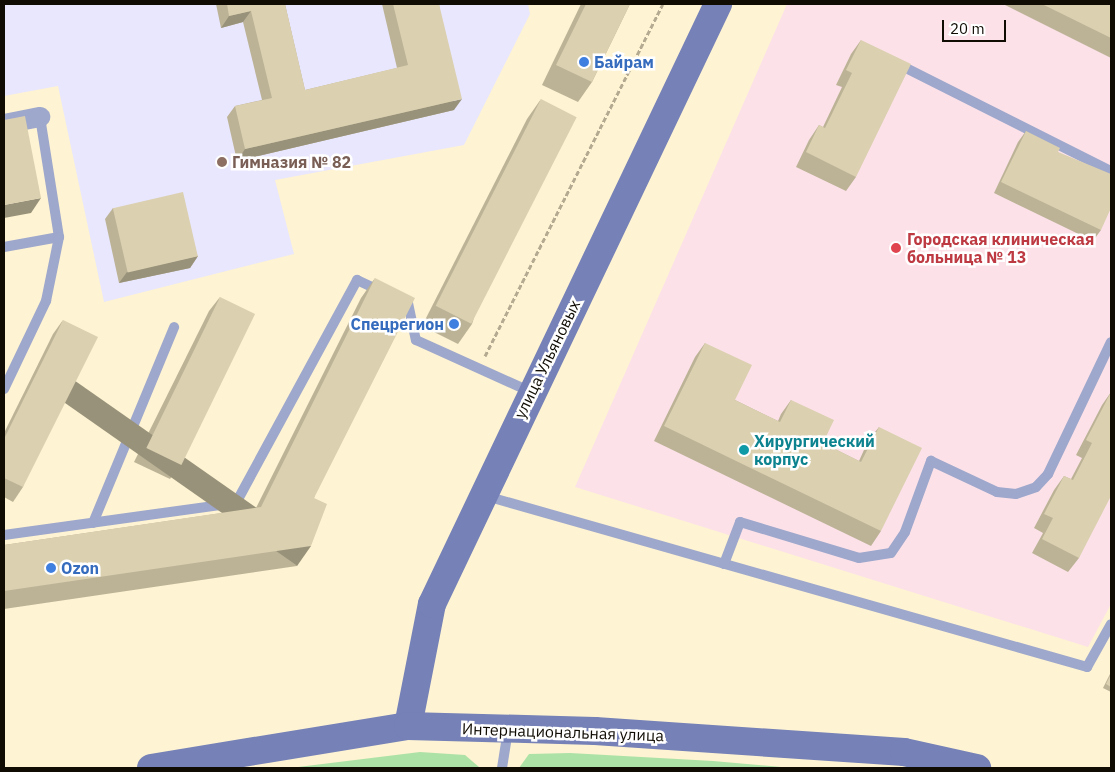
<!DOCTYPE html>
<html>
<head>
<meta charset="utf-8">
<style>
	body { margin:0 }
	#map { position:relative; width:1115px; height:772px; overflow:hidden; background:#fef3d2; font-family:"IBM Plex Sans",sans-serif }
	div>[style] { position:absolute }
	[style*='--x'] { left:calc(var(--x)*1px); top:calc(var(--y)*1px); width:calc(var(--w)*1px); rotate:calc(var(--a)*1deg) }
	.education>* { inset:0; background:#e9e7fd }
	.medical>* { inset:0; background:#fce2e8 }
	.green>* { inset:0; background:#ade2a6 }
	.path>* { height:3px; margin-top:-1.5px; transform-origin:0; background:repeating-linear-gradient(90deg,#b3aa91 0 5px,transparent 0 7.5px) }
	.service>* { height:10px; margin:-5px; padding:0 5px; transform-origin:5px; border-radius:5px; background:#9ea7cc }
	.minor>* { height:20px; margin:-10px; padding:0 10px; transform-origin:10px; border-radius:10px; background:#9ea7cc }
	.secondary>* { height:28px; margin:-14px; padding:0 14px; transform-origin:14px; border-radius:14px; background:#7581b7 }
	.wall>* { inset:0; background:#bcb397 }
	.shaded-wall>* { inset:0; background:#99927b; transform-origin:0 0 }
	.building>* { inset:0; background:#dbd0b0; transform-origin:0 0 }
	.dots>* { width:14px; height:14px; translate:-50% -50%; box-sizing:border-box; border:2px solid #fff; border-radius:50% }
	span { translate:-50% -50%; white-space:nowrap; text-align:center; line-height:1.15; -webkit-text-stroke:5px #fff; paint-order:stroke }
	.shop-label { font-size:16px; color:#366cbe; font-weight:700 }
	.left { translate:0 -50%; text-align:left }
	.right { translate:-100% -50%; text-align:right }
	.education-label { font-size:16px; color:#785e54; font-weight:700 }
	.health-label { font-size:16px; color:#be3a42; font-weight:700 }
	.street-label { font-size:16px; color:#100c03 }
	.culture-label { font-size:16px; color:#0d838f; font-weight:700 }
	.frame { position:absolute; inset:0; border:5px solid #100c03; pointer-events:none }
	.scale { position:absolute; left:942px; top:20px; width:64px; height:22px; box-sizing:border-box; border:2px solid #100c03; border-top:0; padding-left:6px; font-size:15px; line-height:18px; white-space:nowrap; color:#100c03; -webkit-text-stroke:4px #fff; paint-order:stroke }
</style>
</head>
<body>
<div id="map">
	<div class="education">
		<i style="clip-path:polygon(4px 4px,528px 4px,530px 14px,464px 145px,275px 180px,294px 254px,104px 302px,58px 86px,4px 96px)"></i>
	</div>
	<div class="medical">
		<i style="clip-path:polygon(787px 4px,1111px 4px,1111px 604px,1088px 647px,575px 487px)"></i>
	</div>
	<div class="green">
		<i style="clip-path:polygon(420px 752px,465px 755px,479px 767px,290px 768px)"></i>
		<i style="clip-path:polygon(570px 753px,713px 761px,792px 768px,519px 768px,529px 754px)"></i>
	</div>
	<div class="path">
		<i style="--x:485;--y:356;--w:394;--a:-63.2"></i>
	</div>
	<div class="service">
		<i style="--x:898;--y:64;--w:238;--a:26.7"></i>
		<i style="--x:4;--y:247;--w:56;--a:-10.3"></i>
		<i style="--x:59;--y:237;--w:121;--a:-99"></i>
		<i style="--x:404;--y:301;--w:4;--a:27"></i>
		<i style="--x:408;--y:303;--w:38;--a:78"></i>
		<i style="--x:416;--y:340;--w:126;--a:24.3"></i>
		<i style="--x:4;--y:389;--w:98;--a:-64.5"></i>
		<i style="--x:46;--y:301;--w:65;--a:-78.5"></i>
		<i style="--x:486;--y:496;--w:625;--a:15.88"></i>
		<i style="--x:1087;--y:667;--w:49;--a:-60.8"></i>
		<i style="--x:93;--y:523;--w:212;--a:-67.5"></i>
		<i style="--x:4;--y:535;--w:234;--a:-7.9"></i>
		<i style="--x:236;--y:503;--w:254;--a:-61.5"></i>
		<i style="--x:357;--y:280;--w:26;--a:25"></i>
		<i style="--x:724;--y:564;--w:45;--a:-69.1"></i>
		<i style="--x:740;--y:522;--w:124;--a:16.8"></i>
		<i style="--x:859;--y:558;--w:32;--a:-9"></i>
		<i style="--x:891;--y:553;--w:25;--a:-56"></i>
		<i style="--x:905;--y:532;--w:76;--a:-69.9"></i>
		<i style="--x:931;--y:461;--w:73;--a:25.2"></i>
		<i style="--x:997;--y:492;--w:19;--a:6"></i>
		<i style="--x:1016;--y:494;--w:21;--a:-19"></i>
		<i style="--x:1036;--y:487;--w:18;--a:-47"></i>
		<i style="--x:1048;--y:474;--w:146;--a:-64.5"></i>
		<i style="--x:502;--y:768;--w:38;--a:-81"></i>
	</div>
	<div class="minor">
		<i style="--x:4;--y:124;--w:37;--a:-11"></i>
	</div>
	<div class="secondary">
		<i style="--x:408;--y:726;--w:124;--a:-78.9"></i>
		<i style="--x:432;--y:604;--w:665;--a:-64.51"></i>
		<i style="--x:151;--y:768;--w:260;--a:-9.3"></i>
		<i style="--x:408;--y:726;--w:187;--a:1.5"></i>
		<i style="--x:595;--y:731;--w:310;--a:3.9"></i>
		<i style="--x:904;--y:752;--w:75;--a:12.4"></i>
	</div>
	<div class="wall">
		<i style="clip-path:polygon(216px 4px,285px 4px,305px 90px,397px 68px,382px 4px,439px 4px,454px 110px,237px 161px,227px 117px,235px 106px,262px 100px,243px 22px,221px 28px)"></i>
		<i style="clip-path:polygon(581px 4px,630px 4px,592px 82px,578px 102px,542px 85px)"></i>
		<i style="clip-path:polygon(1003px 4px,1111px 4px,1111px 58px)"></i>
		<i style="clip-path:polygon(861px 40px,856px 177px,846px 191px,796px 167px,809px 140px,819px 125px,823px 127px,842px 87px,836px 85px,851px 54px)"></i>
		<i style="clip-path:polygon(541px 99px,472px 324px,458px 344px,422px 326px,527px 119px)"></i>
		<i style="clip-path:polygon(1026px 131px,1058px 152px,1101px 230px,1093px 241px,994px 193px,1018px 142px)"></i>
		<i style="clip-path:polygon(113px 208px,198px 256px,190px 268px,119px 283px,105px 219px)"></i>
		<i style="clip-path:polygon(375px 278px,314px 498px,297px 566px,4px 609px,4px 545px,256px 508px,361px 298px)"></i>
		<i style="clip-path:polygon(220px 297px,180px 464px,170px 479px,134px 462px,209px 311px)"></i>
		<i style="clip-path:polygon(63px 320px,23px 487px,13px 502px,4px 497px,4px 433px,53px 334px)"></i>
		<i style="clip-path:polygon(705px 343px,735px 400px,778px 421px,781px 414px,791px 400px,823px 443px,859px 461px,868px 441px,879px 427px,881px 531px,871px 546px,654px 441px,695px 357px)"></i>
		<i style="clip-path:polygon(1111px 392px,1079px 558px,1068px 572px,1032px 553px,1043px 533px,1034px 528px,1054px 490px,1064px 476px,1071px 479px,1082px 458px,1076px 455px,1102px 405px)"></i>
		<i style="clip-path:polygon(1111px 672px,1111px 692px,1103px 688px)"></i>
	</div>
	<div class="shaded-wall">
		<i style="clip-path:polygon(251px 11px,243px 22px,221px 28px,229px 16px)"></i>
		<i style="clip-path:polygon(462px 99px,454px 110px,237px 161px,245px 149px)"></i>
		<i style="clip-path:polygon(41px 198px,31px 213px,4px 218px,4px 205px)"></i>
		<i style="clip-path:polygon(198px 256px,190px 268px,119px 283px,127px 272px)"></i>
		<i style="left:311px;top:546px;width:24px;height:310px;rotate:125deg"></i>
	</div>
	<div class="building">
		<i style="clip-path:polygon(227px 4px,285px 4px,305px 90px,408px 65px,393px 4px,439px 4px,462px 99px,245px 149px,235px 106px,272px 98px,251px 11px,229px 16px)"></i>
		<i style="clip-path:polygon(586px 4px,630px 4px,592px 82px,556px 65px)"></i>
		<i style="clip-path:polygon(1042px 4px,1111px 4px,1111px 38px)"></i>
		<i style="clip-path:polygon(861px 40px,911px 64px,856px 177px,806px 152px,819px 125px,825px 128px,852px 73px,846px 70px)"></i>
		<i style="left:541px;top:99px;width:40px;height:232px;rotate:27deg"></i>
		<i style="clip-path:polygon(25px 116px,41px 198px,4px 205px,4px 120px)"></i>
		<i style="clip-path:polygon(1026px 131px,1060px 148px,1058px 152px,1111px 174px,1111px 208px,1101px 230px,1001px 182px)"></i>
		<i style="left:183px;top:192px;width:66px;height:72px;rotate:77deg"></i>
		<i style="clip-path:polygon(375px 278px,415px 298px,314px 498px,327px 504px,311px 546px,4px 591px,4px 545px,261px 507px)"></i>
		<i style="left:220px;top:297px;width:39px;height:168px;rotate:26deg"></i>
		<i style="clip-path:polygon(63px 320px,98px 337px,23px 487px,4px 478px,4px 439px)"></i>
		<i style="clip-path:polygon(705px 343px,752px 365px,735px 400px,780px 422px,791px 400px,834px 420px,823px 443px,861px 462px,879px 427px,922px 448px,881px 531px,664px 426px)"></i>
		<i style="clip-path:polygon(1111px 392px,1111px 496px,1079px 558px,1042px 539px,1053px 518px,1044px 514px,1064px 476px,1073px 480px,1092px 443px,1086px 440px)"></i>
		<i style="clip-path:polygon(1111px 674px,1111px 687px,1106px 684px)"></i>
	</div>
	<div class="dots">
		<i style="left:584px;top:62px;background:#3f7fe0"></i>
		<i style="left:222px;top:162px;background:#8d6e63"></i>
		<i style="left:896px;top:248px;background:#e0444e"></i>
		<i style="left:454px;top:324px;background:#3f7fe0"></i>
		<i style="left:744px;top:450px;background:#0f9aa8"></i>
		<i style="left:51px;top:568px;background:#3f7fe0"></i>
	</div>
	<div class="shop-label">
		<span class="left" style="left:594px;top:62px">Байрам</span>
		<span class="right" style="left:444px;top:324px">Спецрегион</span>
		<span class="left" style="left:61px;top:568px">Ozon</span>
	</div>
	<div class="education-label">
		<span class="left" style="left:232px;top:162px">Гимназия № 82</span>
	</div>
	<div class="health-label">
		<span class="left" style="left:907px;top:248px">Городская клиническая<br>больница № 13</span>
	</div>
	<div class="street-label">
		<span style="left:547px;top:359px;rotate:-64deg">улица Ульяновых</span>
		<span style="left:563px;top:732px;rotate:2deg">Интернациональная улица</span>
	</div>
	<div class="culture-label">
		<span class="left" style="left:754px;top:450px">Хирургический<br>корпус</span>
	</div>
	<div class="frame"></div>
	<div class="scale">20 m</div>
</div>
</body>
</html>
